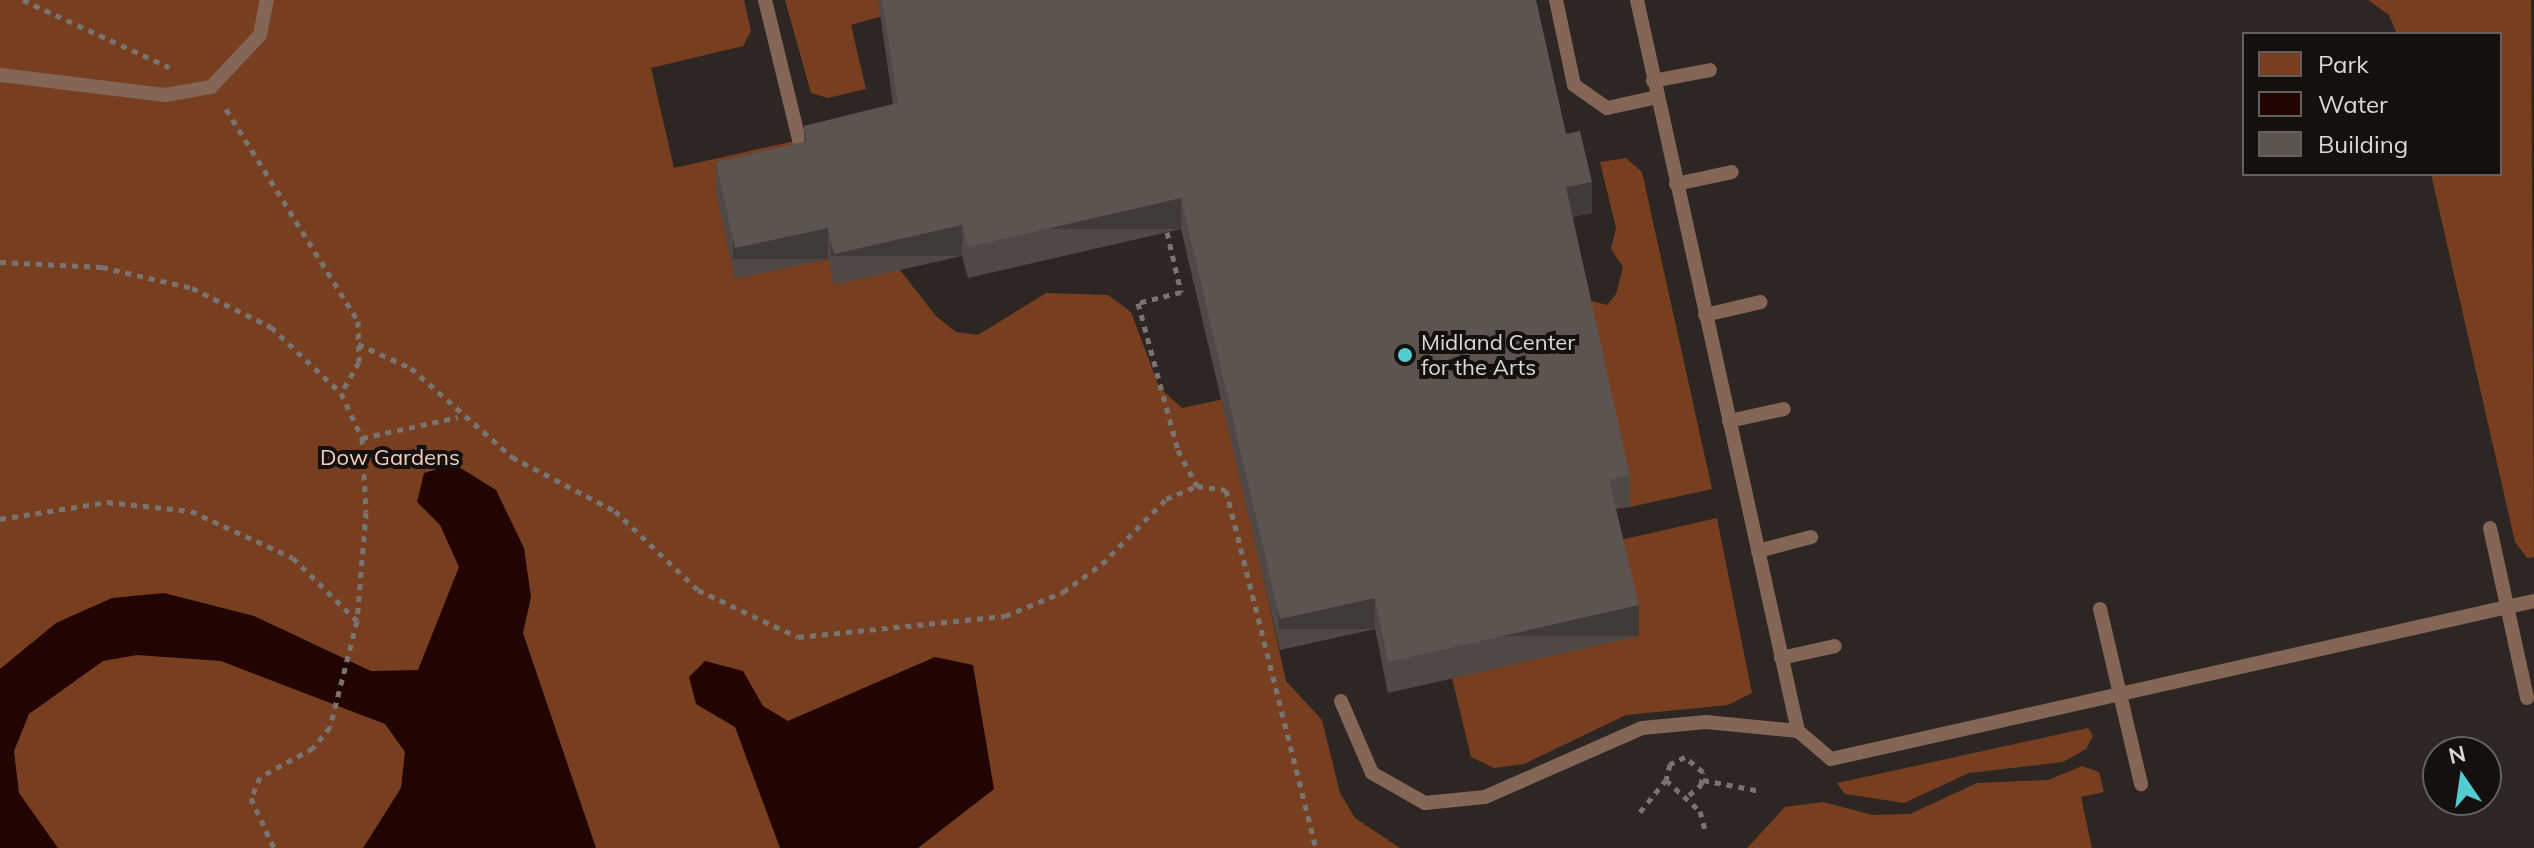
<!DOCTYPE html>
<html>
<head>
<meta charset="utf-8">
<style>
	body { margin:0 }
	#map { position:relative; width:2534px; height:848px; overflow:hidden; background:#2d2622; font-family:Mulish,sans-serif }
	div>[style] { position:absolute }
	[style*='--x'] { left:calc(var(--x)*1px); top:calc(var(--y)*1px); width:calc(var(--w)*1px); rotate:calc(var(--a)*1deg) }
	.green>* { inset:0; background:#773f20 }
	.water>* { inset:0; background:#220400 }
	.path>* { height:5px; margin-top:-2.5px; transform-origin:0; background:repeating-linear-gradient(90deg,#7a7470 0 6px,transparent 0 12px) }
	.service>* { height:14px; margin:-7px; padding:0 7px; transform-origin:7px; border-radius:7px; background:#846657 }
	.wall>* { inset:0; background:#504845 }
	.shaded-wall>* { inset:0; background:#413b38; transform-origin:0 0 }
	.building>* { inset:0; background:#5d5450 }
	.dots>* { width:22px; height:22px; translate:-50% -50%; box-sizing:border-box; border:4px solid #13100e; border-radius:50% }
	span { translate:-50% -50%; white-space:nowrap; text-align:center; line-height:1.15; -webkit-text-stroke:8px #13100e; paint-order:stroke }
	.poi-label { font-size:22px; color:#ddd8d5 }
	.left { translate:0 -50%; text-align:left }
	.park-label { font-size:22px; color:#f5cdba }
	.legend { position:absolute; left:2242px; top:32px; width:260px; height:144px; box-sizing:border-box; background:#13100e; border:2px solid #64605e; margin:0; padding:10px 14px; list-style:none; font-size:24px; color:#ddd8d5 }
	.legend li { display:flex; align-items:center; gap:16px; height:40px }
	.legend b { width:40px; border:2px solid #64605e }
	.north { position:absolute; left:2422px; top:736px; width:80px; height:80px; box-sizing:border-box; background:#13100e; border:2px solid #64605e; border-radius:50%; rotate:347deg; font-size:22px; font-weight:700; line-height:32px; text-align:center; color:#ddd8d5 }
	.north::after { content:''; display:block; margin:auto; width:28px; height:36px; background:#52ccd0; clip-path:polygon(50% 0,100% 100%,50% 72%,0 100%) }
</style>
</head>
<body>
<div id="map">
	<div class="green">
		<i style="clip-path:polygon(0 0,744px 0,751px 31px,743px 46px,651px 68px,674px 168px,799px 140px,735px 278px,828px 259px,900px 270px,936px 316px,956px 332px,978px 335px,1046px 293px,1108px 295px,1131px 312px,1159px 387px,1182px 408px,1224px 399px,1286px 681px,1322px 720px,1340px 793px,1355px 818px,1400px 848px,0 848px)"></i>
		<i style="clip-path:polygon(785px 0,879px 0,882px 16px,851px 25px,866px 89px,828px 98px,811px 93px)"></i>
		<i style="clip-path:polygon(2368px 0,2531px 0,2534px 557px,2527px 558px,2515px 542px,2431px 174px,2500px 174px,2500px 34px,2397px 34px,2389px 15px)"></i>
		<i style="clip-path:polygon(1626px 158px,1642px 172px,1712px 489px,1630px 507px,1584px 299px,1607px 305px,1616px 294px,1623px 267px,1611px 249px,1616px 228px,1600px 162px)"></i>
		<i style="clip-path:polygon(1717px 518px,1752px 693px,1728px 705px,1626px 715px,1524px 764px,1494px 768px,1471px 757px,1452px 678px,1616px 541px)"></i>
		<i style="clip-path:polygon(2088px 728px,2093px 736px,2086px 749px,2063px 762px,1969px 773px,1904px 803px,1845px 794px,1837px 783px)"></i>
		<i style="clip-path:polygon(2082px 766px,2099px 772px,2104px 792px,2081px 797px,2092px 848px,1747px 848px,1785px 807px,1823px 802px,1873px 815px,1910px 814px,1977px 783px,2048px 780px)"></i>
	</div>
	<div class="water">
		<i style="clip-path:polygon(454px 464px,496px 490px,524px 548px,531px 597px,523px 633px,596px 848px,363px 848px,401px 788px,405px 752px,385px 724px,221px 661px,137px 655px,103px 661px,29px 714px,14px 751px,19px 793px,58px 848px,0 848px,0 669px,56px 623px,112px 598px,164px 593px,254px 616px,371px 671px,418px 670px,459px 567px,440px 525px,417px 502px,424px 473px)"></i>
		<i style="clip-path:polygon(935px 657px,973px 665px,994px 789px,918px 848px,780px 848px,735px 727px,696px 704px,689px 677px,705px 661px,743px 671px,763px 706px,788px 721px)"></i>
	</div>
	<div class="path">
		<i style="--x:23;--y:0;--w:161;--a:24.7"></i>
		<i style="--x:226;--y:109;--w:250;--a:58.1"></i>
		<i style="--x:358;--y:321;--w:41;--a:88.6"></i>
		<i style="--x:359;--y:362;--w:36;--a:120"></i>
		<i style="--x:1167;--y:232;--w:62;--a:76.9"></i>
		<i style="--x:1181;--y:292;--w:44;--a:165.7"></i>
		<i style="--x:1138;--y:303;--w:152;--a:74.8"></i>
		<i style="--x:1178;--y:450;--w:41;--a:62.2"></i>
		<i style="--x:0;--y:262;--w:102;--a:2.8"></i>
		<i style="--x:102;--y:267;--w:92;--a:13.1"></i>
		<i style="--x:192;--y:288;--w:88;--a:26.3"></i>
		<i style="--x:271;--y:327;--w:96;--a:43.3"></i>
		<i style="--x:341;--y:393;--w:50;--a:65"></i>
		<i style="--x:362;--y:438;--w:74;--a:86.9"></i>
		<i style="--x:366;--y:512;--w:109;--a:94.7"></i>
		<i style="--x:357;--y:621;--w:109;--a:104.3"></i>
		<i style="--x:330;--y:727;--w:27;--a:129"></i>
		<i style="--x:313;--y:748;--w:60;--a:151.3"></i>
		<i style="--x:260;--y:777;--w:23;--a:113"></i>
		<i style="--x:251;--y:798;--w:55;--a:65.3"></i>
		<i style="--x:358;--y:344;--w:58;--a:24.4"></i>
		<i style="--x:411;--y:368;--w:135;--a:41.4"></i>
		<i style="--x:512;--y:457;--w:116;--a:27.7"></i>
		<i style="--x:615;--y:511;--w:115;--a:43.6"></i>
		<i style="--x:698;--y:590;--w:110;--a:25.2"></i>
		<i style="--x:798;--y:637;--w:208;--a:-5.8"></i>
		<i style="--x:1005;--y:616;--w:63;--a:-22.5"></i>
		<i style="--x:1063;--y:592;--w:48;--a:-35.7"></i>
		<i style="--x:1102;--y:564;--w:91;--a:-45.4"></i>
		<i style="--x:1166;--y:499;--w:34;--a:-23"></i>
		<i style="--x:1197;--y:486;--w:29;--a:8"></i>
		<i style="--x:1226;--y:490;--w:369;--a:75.9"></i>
		<i style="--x:362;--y:438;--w:98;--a:-12.3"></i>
		<i style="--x:0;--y:519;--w:108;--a:-9"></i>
		<i style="--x:107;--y:502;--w:84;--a:6.1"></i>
		<i style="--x:191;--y:511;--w:112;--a:24.7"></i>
		<i style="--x:293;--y:558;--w:90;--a:44.5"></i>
		<i style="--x:1703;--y:780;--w:59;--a:10.7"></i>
		<i style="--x:1689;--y:795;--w:16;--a:-40"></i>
		<i style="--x:1701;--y:785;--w:13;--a:-81"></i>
		<i style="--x:1703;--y:772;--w:23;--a:-140"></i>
		<i style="--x:1685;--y:757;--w:17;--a:155"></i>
		<i style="--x:1670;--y:764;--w:16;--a:104"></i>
		<i style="--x:1666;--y:780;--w:46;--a:42.4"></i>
		<i style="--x:1700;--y:811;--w:24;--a:75"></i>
		<i style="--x:1640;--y:812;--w:41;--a:-50.9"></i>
	</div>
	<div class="service">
		<i style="--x:765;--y:0;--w:144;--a:76.3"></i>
		<i style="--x:799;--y:140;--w:23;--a:-13"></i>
		<i style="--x:1556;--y:0;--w:87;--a:78"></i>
		<i style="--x:1574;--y:85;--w:40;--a:34.9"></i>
		<i style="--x:1607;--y:108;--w:51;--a:-12.4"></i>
		<i style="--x:1637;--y:0;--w:749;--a:77.58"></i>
		<i style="--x:1798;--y:731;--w:43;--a:40.3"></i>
		<i style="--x:1831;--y:759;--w:721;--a:-12.67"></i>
		<i style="--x:0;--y:75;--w:166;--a:6.9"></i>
		<i style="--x:165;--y:95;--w:47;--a:-9.9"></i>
		<i style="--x:211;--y:87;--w:71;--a:-46.7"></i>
		<i style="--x:260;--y:35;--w:36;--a:-79"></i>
		<i style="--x:1653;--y:81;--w:58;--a:-10.9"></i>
		<i style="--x:1676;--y:184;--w:57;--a:-12.1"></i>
		<i style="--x:1705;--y:315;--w:57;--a:-13.1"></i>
		<i style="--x:1729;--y:421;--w:56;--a:-12.3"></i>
		<i style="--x:2490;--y:528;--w:174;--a:77.7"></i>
		<i style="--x:1758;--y:551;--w:55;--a:-14.8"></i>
		<i style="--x:2100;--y:609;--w:180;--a:76.8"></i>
		<i style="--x:1781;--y:658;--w:55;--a:-12.5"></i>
		<i style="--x:1341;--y:701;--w:78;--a:66.7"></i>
		<i style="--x:1372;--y:773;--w:61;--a:29.5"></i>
		<i style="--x:1425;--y:803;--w:60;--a:-5.7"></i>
		<i style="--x:1485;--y:797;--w:171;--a:-23.7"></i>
		<i style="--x:1642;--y:728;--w:64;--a:-5.4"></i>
		<i style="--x:1706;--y:722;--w:92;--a:5.6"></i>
	</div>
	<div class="wall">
		<i style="clip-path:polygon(878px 0,1536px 0,1566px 134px,1592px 213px,1572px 217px,1630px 476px,1630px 507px,1616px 509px,1639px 636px,1388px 693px,1375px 629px,1280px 650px,1181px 229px,968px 278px,962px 256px,834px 285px,828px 259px,735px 279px,716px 193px,716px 162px,804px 142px,804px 126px,893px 104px)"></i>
	</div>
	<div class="shaded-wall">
		<i style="clip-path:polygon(1592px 182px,1592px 213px,1566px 218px,1566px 187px)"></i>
		<i style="left:1181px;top:198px;width:31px;height:219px;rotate:90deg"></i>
		<i style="left:962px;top:225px;width:31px;height:131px;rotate:90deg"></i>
		<i style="left:828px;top:228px;width:31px;height:95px;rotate:90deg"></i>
		<i style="left:1375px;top:598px;width:31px;height:97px;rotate:90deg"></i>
		<i style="left:1639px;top:605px;width:31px;height:257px;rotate:90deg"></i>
	</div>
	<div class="building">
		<i style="clip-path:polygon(882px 0,1536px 0,1566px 134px,1580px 131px,1592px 182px,1566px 187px,1630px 476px,1609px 480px,1639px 605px,1388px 662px,1375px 598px,1280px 619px,1181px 198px,968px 247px,962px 225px,834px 254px,828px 228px,735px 248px,716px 162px,807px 141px,804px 126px,898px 103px)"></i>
	</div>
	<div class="dots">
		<i style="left:1405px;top:355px;background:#52ccd0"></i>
	</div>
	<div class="poi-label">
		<span class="left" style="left:1421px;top:355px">Midland Center<br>for the Arts</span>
	</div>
	<div class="park-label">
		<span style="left:390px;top:458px">Dow Gardens</span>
	</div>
	<ul class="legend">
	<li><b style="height:22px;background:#773f20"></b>Park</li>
	<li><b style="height:22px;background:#220400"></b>Water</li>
	<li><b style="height:22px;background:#5d5450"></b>Building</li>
	</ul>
	<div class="north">N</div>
</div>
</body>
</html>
